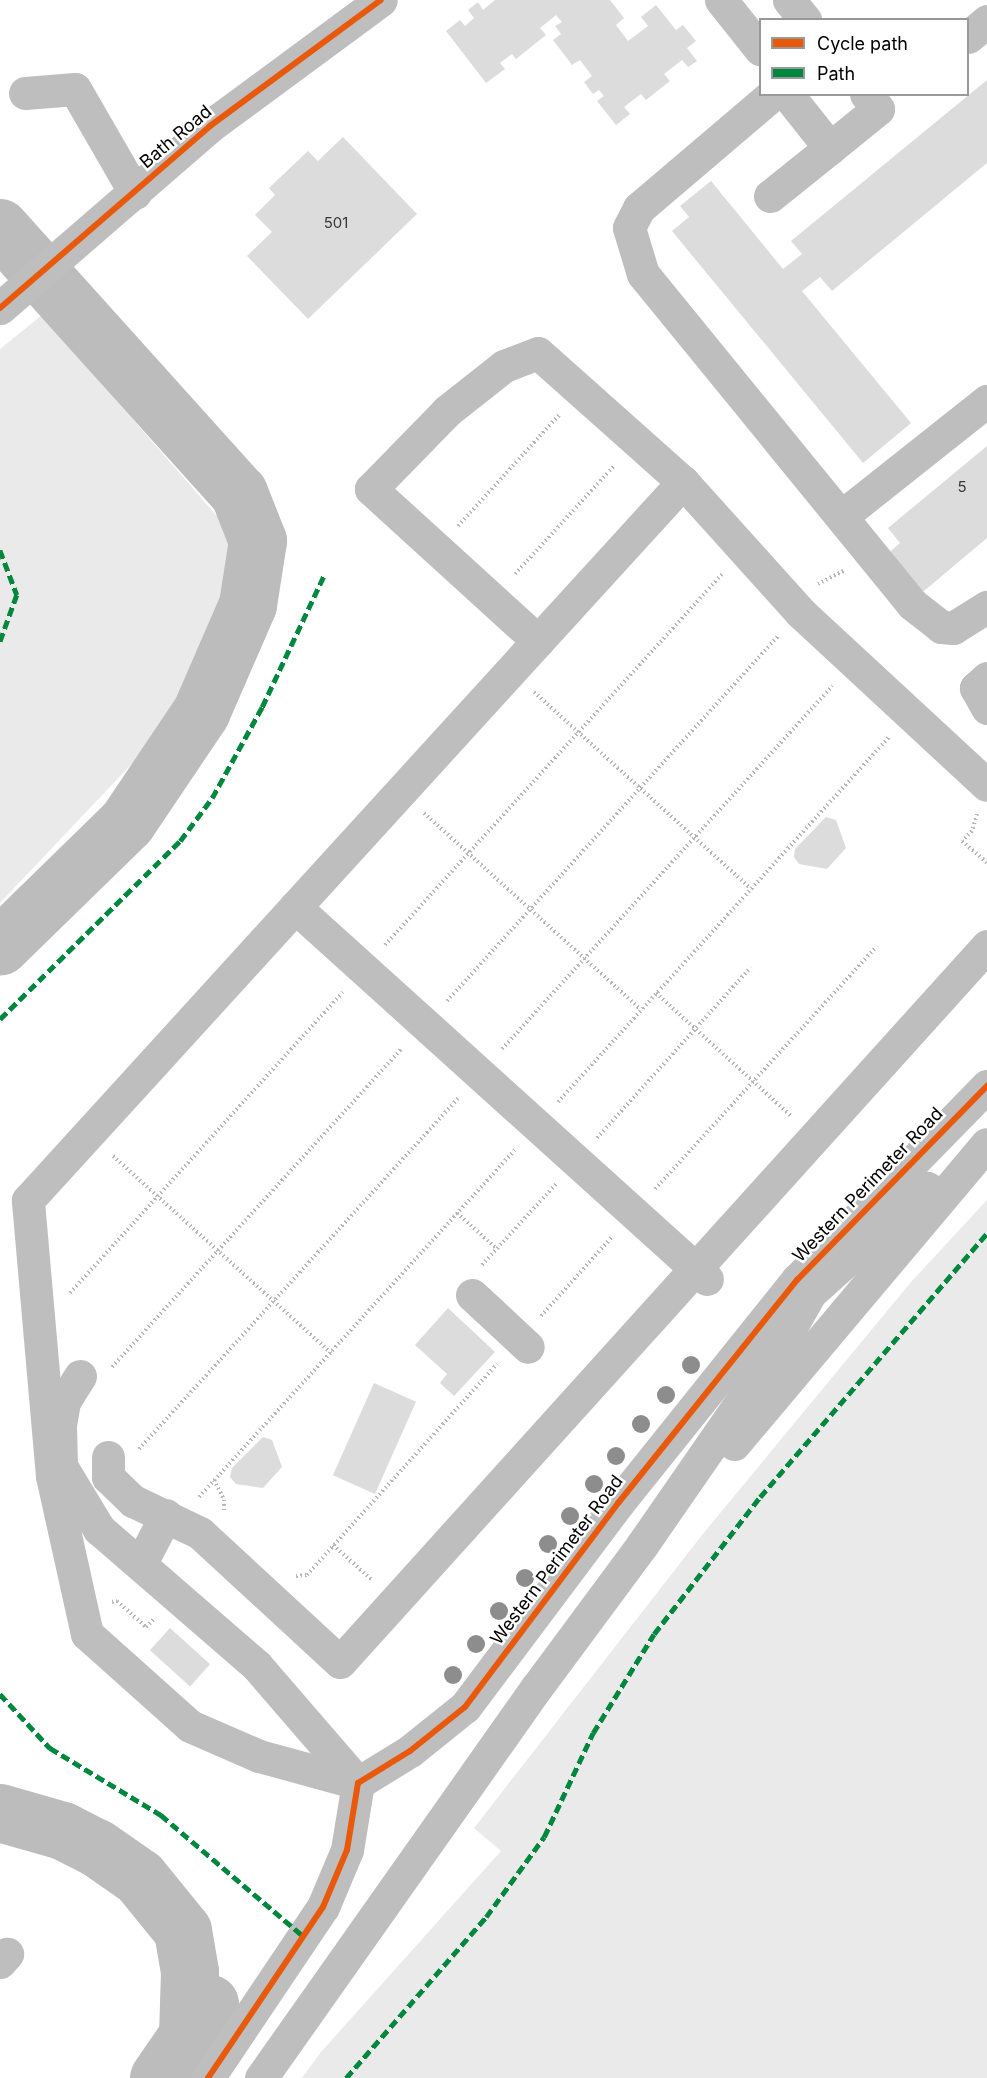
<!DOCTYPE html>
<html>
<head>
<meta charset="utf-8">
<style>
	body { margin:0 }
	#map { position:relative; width:987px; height:2078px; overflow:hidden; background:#fff; font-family:Inter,sans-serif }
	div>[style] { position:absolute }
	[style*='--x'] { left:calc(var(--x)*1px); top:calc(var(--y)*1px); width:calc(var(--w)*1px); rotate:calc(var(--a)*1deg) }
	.green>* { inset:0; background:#eaeaea }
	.river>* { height:58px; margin:-29px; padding:0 29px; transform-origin:29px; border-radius:29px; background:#bcbcbc }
	.building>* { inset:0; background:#dcdcdc; transform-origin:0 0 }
	.path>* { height:4px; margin-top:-2px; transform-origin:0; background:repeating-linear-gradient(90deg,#b8b8b8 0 1.5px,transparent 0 4.5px) }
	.minor>* { height:33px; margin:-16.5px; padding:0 16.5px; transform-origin:16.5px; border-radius:16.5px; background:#bebebe }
	.quiet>* { height:4.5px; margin-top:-2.25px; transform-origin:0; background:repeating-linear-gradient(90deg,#00873e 0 9px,transparent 0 13.5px) }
	.cycleway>* { height:6px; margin:-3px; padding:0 3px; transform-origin:3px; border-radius:3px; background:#e8590c }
	.trees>* { width:18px; height:18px; margin:-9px; border-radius:50%; background:#8d8d8d }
	span { translate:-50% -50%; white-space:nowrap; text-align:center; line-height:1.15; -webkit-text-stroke:5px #fff; paint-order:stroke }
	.number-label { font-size:15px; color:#373737 }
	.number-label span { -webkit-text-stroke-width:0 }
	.street-label { font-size:18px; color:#000 }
	.legend { position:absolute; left:759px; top:18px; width:210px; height:78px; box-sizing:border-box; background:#fff; border:2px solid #999; margin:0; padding:8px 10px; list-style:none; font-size:18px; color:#000 }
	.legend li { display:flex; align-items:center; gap:12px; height:30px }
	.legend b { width:30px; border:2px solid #999 }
</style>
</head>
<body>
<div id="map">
	<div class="green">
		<i style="clip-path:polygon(42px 315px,243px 546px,160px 734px,0 903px,0 349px)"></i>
		<i style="clip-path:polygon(987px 1200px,987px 2078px,302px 2078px,321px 2052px,501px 1851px,474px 1828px,702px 1535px,911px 1282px)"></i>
	</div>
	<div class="river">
		<i style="--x:0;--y:228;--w:357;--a:48"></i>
		<i style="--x:239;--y:493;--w:52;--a:68.4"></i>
		<i style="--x:258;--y:541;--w:65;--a:98.9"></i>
		<i style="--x:248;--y:605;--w:118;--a:113.5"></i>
		<i style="--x:201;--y:713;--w:133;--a:123.9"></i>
		<i style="--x:127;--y:823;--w:177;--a:135.7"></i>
		<i style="--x:0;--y:1813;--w:66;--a:15.9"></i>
		<i style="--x:63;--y:1831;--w:38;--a:27"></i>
		<i style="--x:97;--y:1848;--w:52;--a:34.9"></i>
		<i style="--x:140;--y:1878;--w:68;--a:50.9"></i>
		<i style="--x:183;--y:1931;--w:42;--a:80.3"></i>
		<i style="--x:190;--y:1972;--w:64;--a:91.8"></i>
		<i style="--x:159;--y:2078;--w:90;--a:-55.4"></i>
	</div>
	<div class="building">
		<i style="clip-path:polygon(495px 0,610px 0,624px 18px,616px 25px,628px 41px,648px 26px,641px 17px,656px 5px,676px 30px,683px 25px,696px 41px,687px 48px,697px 61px,688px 67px,682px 60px,664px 74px,670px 81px,646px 100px,641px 94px,624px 107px,630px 114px,616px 125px,597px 101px,604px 96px,599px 90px,593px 94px,584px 82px,592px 76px,580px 60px,572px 65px,553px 40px,561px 34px,555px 26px,562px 22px,556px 15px,540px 28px,546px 35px,516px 59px,512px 54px,500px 63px,505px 69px,486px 83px,446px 31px,460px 20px,465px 26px,474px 18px,468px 10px,478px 2px,483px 10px)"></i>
		<i style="clip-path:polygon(987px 80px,987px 163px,832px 291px,820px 277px,802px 291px,911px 423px,863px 463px,672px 231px,689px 217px,680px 206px,711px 181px,783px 269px,802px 254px,791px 241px)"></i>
		<i style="clip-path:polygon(343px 137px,417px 214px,308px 319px,247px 256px,272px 232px,255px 215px,275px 195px,269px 188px,308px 151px,318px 161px)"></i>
		<i style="clip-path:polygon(987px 446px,987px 538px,918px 596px,885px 556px,900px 543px,888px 528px)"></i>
		<i style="clip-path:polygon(826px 817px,836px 820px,846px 848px,827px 869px,799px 864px,794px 857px,795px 849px)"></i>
		<i style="clip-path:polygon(448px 1308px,495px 1352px,454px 1396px,440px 1383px,447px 1374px,415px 1345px)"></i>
		<i style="left:374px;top:1383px;width:46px;height:101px;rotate:24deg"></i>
		<i style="clip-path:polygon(263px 1437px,272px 1440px,282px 1467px,263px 1488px,236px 1484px,230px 1477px,232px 1468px)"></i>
		<i style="left:170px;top:1628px;width:54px;height:30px;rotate:42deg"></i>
	</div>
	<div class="path">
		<i style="--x:458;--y:526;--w:151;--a:-47.7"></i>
		<i style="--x:515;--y:574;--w:148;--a:-47.5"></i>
		<i style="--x:818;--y:584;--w:30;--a:-27"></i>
		<i style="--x:534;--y:692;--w:293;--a:42.2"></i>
		<i style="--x:424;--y:813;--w:293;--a:42.2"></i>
		<i style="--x:977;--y:814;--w:18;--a:106"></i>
		<i style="--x:972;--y:831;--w:14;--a:135"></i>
		<i style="--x:962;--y:841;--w:33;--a:41"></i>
		<i style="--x:385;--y:945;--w:503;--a:-47.74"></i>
		<i style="--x:656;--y:993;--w:183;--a:42.3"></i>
		<i style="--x:447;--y:1001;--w:493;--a:-47.8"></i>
		<i style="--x:502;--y:1049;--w:491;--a:-47.7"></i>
		<i style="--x:558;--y:1102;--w:493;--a:-47.8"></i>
		<i style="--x:597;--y:1138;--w:230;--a:-48"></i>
		<i style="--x:113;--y:1156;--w:294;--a:42.1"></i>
		<i style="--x:655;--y:1189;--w:329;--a:-47.6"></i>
		<i style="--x:457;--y:1213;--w:54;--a:42"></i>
		<i style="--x:482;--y:1265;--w:110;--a:-47.6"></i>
		<i style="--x:70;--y:1293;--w:406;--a:-47.8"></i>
		<i style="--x:541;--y:1316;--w:106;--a:-48.1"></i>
		<i style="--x:112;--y:1367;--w:431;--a:-47.7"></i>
		<i style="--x:139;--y:1449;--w:476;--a:-47.7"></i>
		<i style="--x:214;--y:1480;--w:22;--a:63"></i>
		<i style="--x:224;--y:1500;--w:10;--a:90"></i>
		<i style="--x:199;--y:1497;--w:469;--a:-47.7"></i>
		<i style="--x:333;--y:1545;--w:52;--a:41.9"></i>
		<i style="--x:296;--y:1576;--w:11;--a:-5"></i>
		<i style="--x:307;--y:1575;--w:284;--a:-48"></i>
		<i style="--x:112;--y:1602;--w:5;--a:-11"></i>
		<i style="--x:117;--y:1601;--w:39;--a:42"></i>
		<i style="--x:146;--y:1627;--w:11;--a:-45"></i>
	</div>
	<div class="minor">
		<i style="--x:721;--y:0;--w:63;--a:51.5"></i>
		<i style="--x:789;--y:0;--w:26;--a:51"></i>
		<i style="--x:968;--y:37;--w:25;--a:-40"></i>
		<i style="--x:25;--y:93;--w:50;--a:-4.6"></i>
		<i style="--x:75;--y:89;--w:120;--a:60"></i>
		<i style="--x:773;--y:94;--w:176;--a:139.6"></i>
		<i style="--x:639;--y:208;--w:22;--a:117"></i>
		<i style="--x:629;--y:228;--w:48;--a:73.1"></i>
		<i style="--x:643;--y:274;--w:426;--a:50.8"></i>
		<i style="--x:912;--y:604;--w:37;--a:38"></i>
		<i style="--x:941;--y:627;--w:12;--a:5"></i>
		<i style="--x:953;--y:628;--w:40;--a:-32"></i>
		<i style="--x:787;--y:94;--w:69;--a:51.5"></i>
		<i style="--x:830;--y:148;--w:62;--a:-39.1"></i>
		<i style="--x:878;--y:109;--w:19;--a:-129"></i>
		<i style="--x:770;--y:196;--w:77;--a:-38.7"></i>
		<i style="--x:0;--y:308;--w:278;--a:-40.9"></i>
		<i style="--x:210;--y:126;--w:212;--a:-36.4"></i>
		<i style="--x:843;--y:515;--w:184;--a:-38.4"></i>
		<i style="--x:538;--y:641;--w:226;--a:-137.7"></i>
		<i style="--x:371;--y:489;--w:109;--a:-45.7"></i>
		<i style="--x:447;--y:411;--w:73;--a:-38.3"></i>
		<i style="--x:504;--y:366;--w:36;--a:-21"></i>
		<i style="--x:538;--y:353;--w:194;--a:41.7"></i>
		<i style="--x:683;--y:482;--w:176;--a:48"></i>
		<i style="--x:801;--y:613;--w:253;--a:42.8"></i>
		<i style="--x:987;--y:678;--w:15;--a:138"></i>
		<i style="--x:976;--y:688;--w:23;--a:61"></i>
		<i style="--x:295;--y:907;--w:555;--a:42.08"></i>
		<i style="--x:809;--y:1294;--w:159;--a:-41.9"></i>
		<i style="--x:472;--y:1295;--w:76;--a:42.9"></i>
		<i style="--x:80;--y:1376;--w:31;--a:122"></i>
		<i style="--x:64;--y:1402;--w:23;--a:100"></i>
		<i style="--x:60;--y:1425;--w:41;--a:88.6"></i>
		<i style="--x:61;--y:1466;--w:74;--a:58.9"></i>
		<i style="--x:99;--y:1529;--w:209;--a:40.9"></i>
		<i style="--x:257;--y:1666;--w:155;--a:49.2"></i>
		<i style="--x:734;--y:1444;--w:392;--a:-49.9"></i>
		<i style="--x:108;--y:1457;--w:20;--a:90"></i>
		<i style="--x:108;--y:1477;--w:35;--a:44"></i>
		<i style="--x:133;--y:1501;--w:74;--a:25.5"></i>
		<i style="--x:200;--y:1533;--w:190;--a:42.7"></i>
		<i style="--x:340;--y:1662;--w:965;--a:-47.9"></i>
		<i style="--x:141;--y:1563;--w:54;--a:-62.5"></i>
		<i style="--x:358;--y:1783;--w:103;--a:-164.7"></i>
		<i style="--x:259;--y:1756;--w:75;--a:-156.5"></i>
		<i style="--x:190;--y:1726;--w:138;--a:-138.2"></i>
		<i style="--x:87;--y:1634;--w:162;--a:-102.5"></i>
		<i style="--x:52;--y:1476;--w:277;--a:-95"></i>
		<i style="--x:28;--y:1200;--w:972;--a:-47.63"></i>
		<i style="--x:0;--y:1962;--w:11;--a:-49"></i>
		<i style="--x:208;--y:2078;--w:206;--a:-56.1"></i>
		<i style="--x:323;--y:1907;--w:62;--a:-67.2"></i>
		<i style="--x:347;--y:1850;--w:68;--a:-80.7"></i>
		<i style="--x:358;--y:1783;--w:61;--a:-31.6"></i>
		<i style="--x:410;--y:1751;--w:70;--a:-38.7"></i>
		<i style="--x:465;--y:1707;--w:256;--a:-53.1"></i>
		<i style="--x:619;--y:1502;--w:285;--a:-51.3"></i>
		<i style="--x:797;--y:1280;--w:272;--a:-45.6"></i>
		<i style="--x:261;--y:2078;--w:479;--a:-54.8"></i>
		<i style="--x:537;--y:1687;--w:177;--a:-53.5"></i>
		<i style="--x:642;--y:1545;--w:246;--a:-55.3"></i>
		<i style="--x:782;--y:1343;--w:79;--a:-60.5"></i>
	</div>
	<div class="quiet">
		<i style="--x:0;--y:550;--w:48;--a:69.3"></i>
		<i style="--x:17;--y:595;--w:50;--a:109.9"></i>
		<i style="--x:0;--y:1019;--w:253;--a:-44.7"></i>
		<i style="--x:180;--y:841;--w:54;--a:-53.3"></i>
		<i style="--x:212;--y:798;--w:104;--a:-61.2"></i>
		<i style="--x:262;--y:707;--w:148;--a:-64.8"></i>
		<i style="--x:0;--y:1694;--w:74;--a:47.2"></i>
		<i style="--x:50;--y:1748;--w:130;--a:31.1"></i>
		<i style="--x:161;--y:1815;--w:187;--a:40.4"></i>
		<i style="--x:346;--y:2078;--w:213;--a:-49"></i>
		<i style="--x:486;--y:1917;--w:99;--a:-54.1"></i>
		<i style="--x:544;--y:1837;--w:115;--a:-64.8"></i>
		<i style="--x:593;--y:1733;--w:116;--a:-58.4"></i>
		<i style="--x:654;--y:1634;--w:173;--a:-52.3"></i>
		<i style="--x:760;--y:1497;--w:348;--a:-49.3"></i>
	</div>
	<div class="cycleway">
		<i style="--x:0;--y:308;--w:278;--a:-40.9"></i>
		<i style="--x:210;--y:126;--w:212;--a:-36.4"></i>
		<i style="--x:208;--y:2078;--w:206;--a:-56.1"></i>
		<i style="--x:323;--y:1907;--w:62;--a:-67.2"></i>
		<i style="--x:347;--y:1850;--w:68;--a:-80.7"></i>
		<i style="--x:358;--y:1783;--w:61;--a:-31.6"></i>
		<i style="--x:410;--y:1751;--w:70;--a:-38.7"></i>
		<i style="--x:465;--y:1707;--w:256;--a:-53.1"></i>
		<i style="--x:619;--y:1502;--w:285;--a:-51.3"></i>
		<i style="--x:797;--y:1280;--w:272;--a:-45.6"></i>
	</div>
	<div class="trees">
		<i style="left:691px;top:1365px"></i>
		<i style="left:666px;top:1395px"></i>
		<i style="left:641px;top:1424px"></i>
		<i style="left:616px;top:1456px"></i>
		<i style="left:594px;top:1484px"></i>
		<i style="left:570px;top:1516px"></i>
		<i style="left:548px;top:1544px"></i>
		<i style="left:525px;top:1578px"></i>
		<i style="left:499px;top:1611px"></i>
		<i style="left:476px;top:1644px"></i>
		<i style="left:453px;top:1675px"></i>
	</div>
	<div class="number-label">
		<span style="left:336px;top:223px">501</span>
		<span style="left:962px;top:487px">5</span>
	</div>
	<div class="street-label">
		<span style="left:176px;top:137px;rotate:-40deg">Bath Road</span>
		<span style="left:868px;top:1185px;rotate:-46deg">Western Perimeter Road</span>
		<span style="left:557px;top:1560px;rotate:-53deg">Western Perimeter Road</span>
	</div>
	<ul class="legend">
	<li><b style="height:8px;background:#e8590c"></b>Cycle path</li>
	<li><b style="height:8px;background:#00873e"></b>Path</li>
	</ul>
</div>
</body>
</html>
